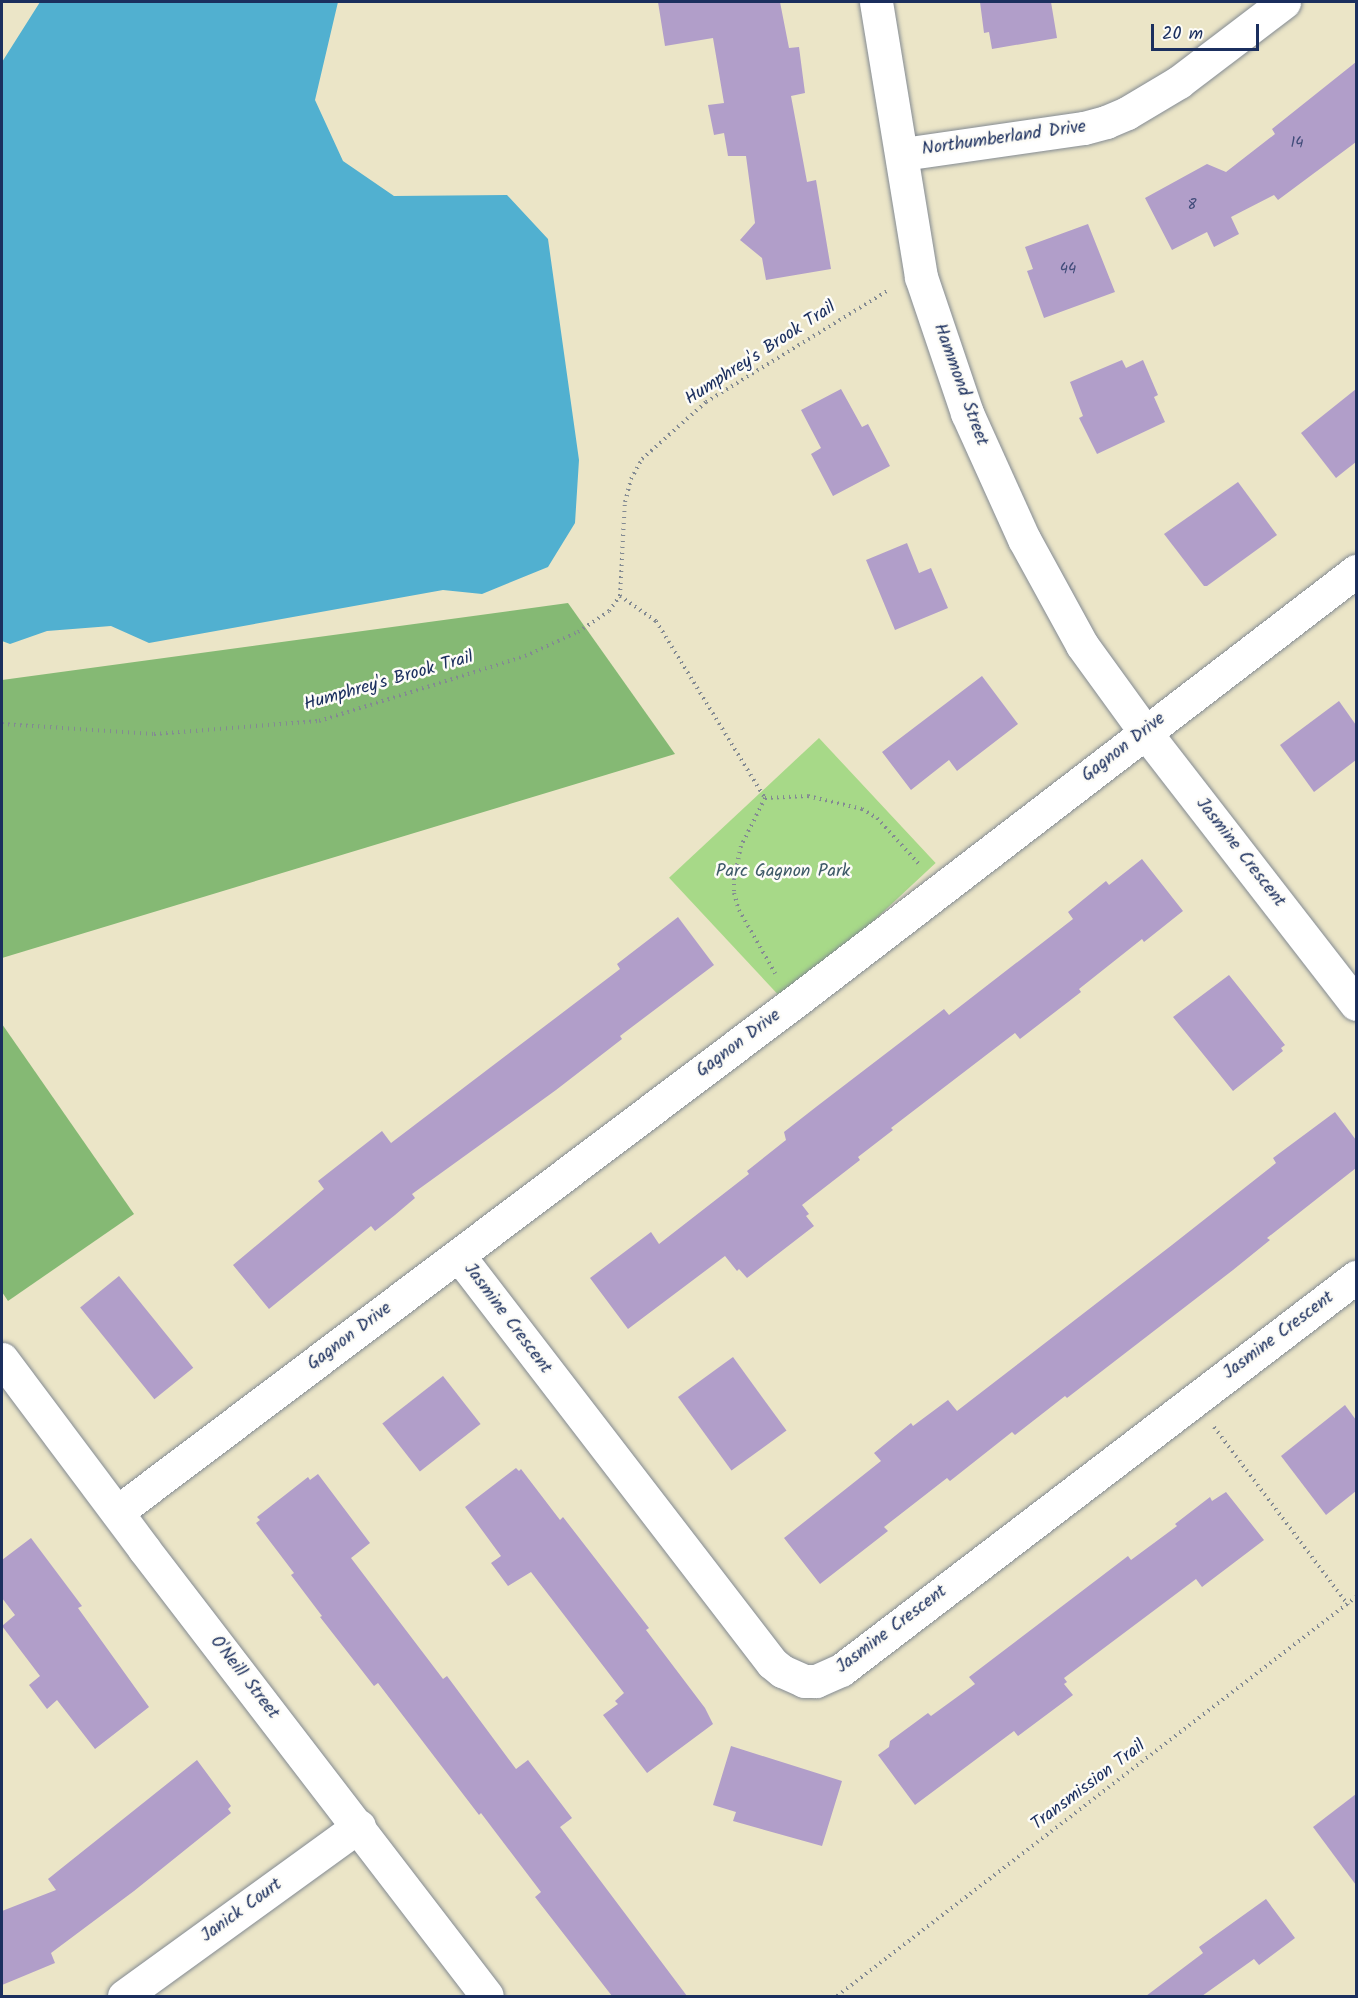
<!DOCTYPE html>
<html>
<head>
<meta charset="utf-8">
<style>
	body { margin:0 }
	#map { position:relative; width:1358px; height:1998px; overflow:hidden; background:#ebe5c7; font-family:Kalam,sans-serif }
	div>[style] { position:absolute }
	[style*='--x'] { left:calc(var(--x)*1px); top:calc(var(--y)*1px); width:calc(var(--w)*1px); rotate:calc(var(--a)*1deg) }
	.green>* { inset:0; background:#a7d988; transform-origin:0 0 }
	.forest>* { inset:0; background:#85b974 }
	.water>* { inset:0; background:#51b0d0 }
	.building>* { inset:0; background:#b19ec9; transform-origin:0 0 }
	.path>* { height:4px; margin-top:-2px; transform-origin:0; background:repeating-linear-gradient(90deg,#838a92 0 1.5px,transparent 0 6px) }
	.roads { filter:drop-shadow(0 0 2px #838a92) drop-shadow(0 0 2px #838a92) }
	.minor>* { height:33px; margin:-16.5px; padding:0 16.5px; transform-origin:16.5px; border-radius:16.5px; background:#fff }
	span { translate:-50% -50%; white-space:nowrap; text-align:center; line-height:1.15; -webkit-text-stroke:5px #fdfcf7; paint-order:stroke }
	.number-label { font-size:15px; color:#404b79 }
	.number-label span { -webkit-text-stroke-width:0 }
	.street-label { font-size:18px; color:#1b2f5e }
	.park-label { font-size:18px; color:#3e5a68 }
	.frame { position:absolute; inset:0; border:3px solid #1b2f5e; pointer-events:none }
	.scale { position:absolute; left:1151px; top:24px; width:108px; height:27px; box-sizing:border-box; border:3px solid #1b2f5e; border-top:0; padding-left:8px; font-size:18px; line-height:21px; white-space:nowrap; color:#1b2f5e; -webkit-text-stroke:4px #fdfcf7; paint-order:stroke }
</style>
</head>
<body>
<div id="map">
	<div class="green">
		<i style="left:819px;top:738px;width:171px;height:205px;rotate:47deg"></i>
	</div>
	<div class="forest">
		<i style="clip-path:polygon(568px 603px,675px 754px,2px 958px,2px 680px)"></i>
		<i style="clip-path:polygon(2px 1024px,134px 1214px,8px 1301px,2px 1292px)"></i>
	</div>
	<div class="water">
		<i style="clip-path:polygon(40px 2px,338px 2px,315px 100px,343px 161px,394px 196px,507px 195px,548px 239px,579px 460px,575px 523px,548px 567px,482px 594px,443px 590px,149px 643px,111px 626px,47px 631px,10px 644px,2px 641px,2px 62px)"></i>
	</div>
	<div class="building">
		<i style="clip-path:polygon(658px 2px,780px 2px,789px 48px,799px 47px,805px 93px,791px 96px,807px 182px,816px 180px,831px 269px,766px 280px,762px 258px,740px 240px,755px 223px,746px 156px,728px 156px,724px 133px,714px 135px,708px 105px,724px 103px,713px 38px,665px 46px)"></i>
		<i style="clip-path:polygon(980px 2px,1051px 2px,1057px 38px,992px 49px,989px 32px,984px 33px)"></i>
		<i style="clip-path:polygon(1356px 62px,1356px 142px,1278px 200px,1274px 195px,1231px 217px,1239px 234px,1214px 247px,1207px 232px,1172px 250px,1145px 198px,1207px 164px,1226px 172px,1275px 134px,1272px 129px)"></i>
		<i style="clip-path:polygon(1088px 224px,1115px 292px,1044px 318px,1027px 271px,1033px 269px,1025px 247px)"></i>
		<i style="clip-path:polygon(1122px 360px,1126px 368px,1143px 360px,1158px 395px,1154px 397px,1165px 422px,1097px 454px,1079px 418px,1083px 416px,1070px 382px)"></i>
		<i style="clip-path:polygon(841px 389px,862px 427px,868px 424px,890px 466px,833px 496px,811px 454px,821px 448px,801px 410px)"></i>
		<i style="clip-path:polygon(1356px 389px,1356px 462px,1336px 478px,1301px 433px)"></i>
		<i style="clip-path:polygon(1238px 482px,1277px 535px,1207px 586px,1204px 586px,1164px 534px)"></i>
		<i style="clip-path:polygon(907px 543px,919px 573px,931px 568px,948px 608px,895px 630px,866px 560px)"></i>
		<i style="clip-path:polygon(982px 676px,1018px 724px,957px 771px,949px 760px,911px 790px,882px 752px)"></i>
		<i style="clip-path:polygon(1339px 701px,1356px 725px,1356px 760px,1314px 792px,1280px 745px)"></i>
		<i style="clip-path:polygon(1142px 859px,1183px 911px,1144px 942px,1142px 939px,1079px 989px,1081px 992px,1020px 1039px,1015px 1033px,891px 1128px,893px 1130px,858px 1157px,860px 1160px,802px 1205px,809px 1214px,806px 1216px,814px 1226px,747px 1278px,739px 1269px,737px 1271px,725px 1256px,628px 1329px,590px 1278px,651px 1232px,659px 1244px,749px 1174px,747px 1171px,786px 1140px,784px 1132px,816px 1107px,944px 1009px,949px 1015px,1073px 919px,1068px 912px,1106px 881px,1109px 885px)"></i>
		<i style="clip-path:polygon(678px 917px,714px 965px,620px 1036px,622px 1039px,556px 1090px,412px 1194px,415px 1198px,395px 1215px,375px 1231px,371px 1226px,269px 1309px,233px 1265px,324px 1189px,318px 1181px,382px 1131px,391px 1143px,620px 969px,617px 964px)"></i>
		<i style="clip-path:polygon(1229px 975px,1285px 1045px,1281px 1048px,1283px 1051px,1233px 1091px,1173px 1017px)"></i>
		<i style="clip-path:polygon(1335px 1112px,1356px 1140px,1356px 1168px,1267px 1238px,1270px 1240px,1233px 1270px,1067px 1398px,1065px 1396px,1015px 1435px,1012px 1432px,950px 1481px,947px 1478px,884px 1527px,888px 1531px,820px 1584px,784px 1538px,881px 1461px,874px 1453px,911px 1423px,913px 1426px,948px 1400px,957px 1411px,1172px 1245px,1276px 1163px,1273px 1158px)"></i>
		<i style="left:119px;top:1276px;width:118px;height:50px;rotate:51deg"></i>
		<i style="left:733px;top:1357px;width:91px;height:68px;rotate:54deg"></i>
		<i style="left:443px;top:1376px;width:61px;height:77px;rotate:52deg"></i>
		<i style="clip-path:polygon(1345px 1405px,1356px 1420px,1356px 1491px,1326px 1515px,1281px 1456px)"></i>
		<i style="clip-path:polygon(516px 1468px,519px 1471px,521px 1469px,560px 1520px,563px 1517px,649px 1628px,646px 1630px,705px 1708px,713px 1724px,647px 1773px,603px 1715px,618px 1704px,615px 1701px,624px 1693px,531px 1572px,508px 1586px,491px 1563px,501px 1556px,465px 1507px)"></i>
		<i style="clip-path:polygon(318px 1474px,370px 1543px,351px 1558px,443px 1679px,447px 1676px,516px 1769px,528px 1760px,572px 1818px,560px 1827px,687px 1996px,612px 1996px,535px 1897px,541px 1892px,481px 1813px,479px 1815px,378px 1683px,374px 1686px,320px 1617px,322px 1616px,291px 1575px,294px 1573px,256px 1523px,260px 1520px,257px 1517px,308px 1477px,310px 1480px)"></i>
		<i style="clip-path:polygon(1226px 1492px,1264px 1540px,1202px 1587px,1196px 1579px,1064px 1678px,1067px 1682px,1064px 1684px,1073px 1695px,1018px 1736px,1014px 1731px,915px 1805px,878px 1755px,889px 1747px,890px 1741px,928px 1713px,931px 1716px,975px 1684px,969px 1677px,1128px 1556px,1131px 1560px,1177px 1526px,1175px 1524px,1210px 1497px,1212px 1501px)"></i>
		<i style="clip-path:polygon(31px 1538px,82px 1606px,78px 1608px,149px 1707px,95px 1749px,57px 1700px,47px 1709px,29px 1685px,40px 1676px,2px 1626px,15px 1615px,2px 1598px,2px 1560px)"></i>
		<i style="clip-path:polygon(731px 1746px,842px 1781px,822px 1846px,733px 1821px,736px 1812px,713px 1805px)"></i>
		<i style="clip-path:polygon(197px 1760px,231px 1806px,228px 1809px,231px 1813px,134px 1891px,51px 1953px,55px 1963px,2px 1985px,2px 1911px,56px 1890px,48px 1879px)"></i>
		<i style="clip-path:polygon(1356px 1794px,1356px 1885px,1313px 1827px)"></i>
		<i style="clip-path:polygon(1266px 1899px,1295px 1938px,1259px 1965px,1254px 1959px,1202px 1996px,1146px 1996px,1203px 1953px,1199px 1947px)"></i>
	</div>
	<div class="path">
		<i style="--x:620;--y:596;--w:44;--a:34.8"></i>
		<i style="--x:656;--y:621;--w:208;--a:58.4"></i>
		<i style="--x:765;--y:798;--w:54;--a:116.6"></i>
		<i style="--x:741;--y:846;--w:33;--a:102"></i>
		<i style="--x:734;--y:878;--w:15;--a:90"></i>
		<i style="--x:734;--y:893;--w:18;--a:74"></i>
		<i style="--x:739;--y:910;--w:73;--a:60.3"></i>
		<i style="--x:2;--y:724;--w:152;--a:3.8"></i>
		<i style="--x:154;--y:734;--w:166;--a:-4.5"></i>
		<i style="--x:319;--y:721;--w:216;--a:-17.5"></i>
		<i style="--x:525;--y:656;--w:58;--a:-24.4"></i>
		<i style="--x:578;--y:632;--w:37;--a:-34"></i>
		<i style="--x:609;--y:611;--w:19;--a:-54"></i>
		<i style="--x:620;--y:596;--w:94;--a:-87"></i>
		<i style="--x:625;--y:502;--w:24;--a:-75"></i>
		<i style="--x:631;--y:479;--w:23;--a:-61"></i>
		<i style="--x:642;--y:459;--w:86;--a:-41.7"></i>
		<i style="--x:706;--y:402;--w:215;--a:-31.5"></i>
		<i style="--x:765;--y:798;--w:43;--a:-2.7"></i>
		<i style="--x:808;--y:796;--w:56;--a:13.5"></i>
		<i style="--x:862;--y:809;--w:17;--a:31"></i>
		<i style="--x:877;--y:818;--w:62;--a:47.6"></i>
		<i style="--x:1214;--y:1427;--w:223;--a:53"></i>
		<i style="--x:837;--y:1996;--w:655;--a:-37.55"></i>
	</div>
	<div class="roads">
		<div class="minor">
			<i style="--x:876;--y:2;--w:279;--a:80.7"></i>
			<i style="--x:921;--y:277;--w:144;--a:71.3"></i>
			<i style="--x:967;--y:413;--w:138;--a:65.7"></i>
			<i style="--x:1024;--y:539;--w:121;--a:61.3"></i>
			<i style="--x:1082;--y:645;--w:107;--a:54.1"></i>
			<i style="--x:1145;--y:732;--w:344;--a:52.2"></i>
			<i style="--x:903;--y:154;--w:183;--a:-8.2"></i>
			<i style="--x:1084;--y:128;--w:23;--a:-15"></i>
			<i style="--x:1106;--y:122;--w:23;--a:-23"></i>
			<i style="--x:1127;--y:113;--w:61;--a:-30.8"></i>
			<i style="--x:1179;--y:82;--w:132;--a:-37.3"></i>
			<i style="--x:459;--y:1256;--w:513;--a:52.44"></i>
			<i style="--x:772;--y:1663;--w:13;--a:39"></i>
			<i style="--x:782;--y:1671;--w:24;--a:24"></i>
			<i style="--x:804;--y:1681;--w:12;--a:0"></i>
			<i style="--x:816;--y:1681;--w:27;--a:-24"></i>
			<i style="--x:841;--y:1670;--w:648;--a:-37.35"></i>
			<i style="--x:2;--y:1359;--w:237;--a:53.2"></i>
			<i style="--x:144;--y:1549;--w:563;--a:52.5"></i>
			<i style="--x:117;--y:1512;--w:851;--a:-36.98"></i>
			<i style="--x:797;--y:1000;--w:705;--a:-37.5"></i>
			<i style="--x:124;--y:1996;--w:290;--a:-35.9"></i>
		</div>
	</div>
	<div class="number-label">
		<span style="left:1297px;top:144px">14</span>
		<span style="left:1192px;top:206px">8</span>
		<span style="left:1068px;top:270px">44</span>
	</div>
	<div class="street-label">
		<span style="left:1004px;top:139px;rotate:-8deg">Northumberland Drive</span>
		<span style="left:761px;top:354px;rotate:-33deg">Humphrey's Brook Trail</span>
		<span style="left:960px;top:385px;rotate:70deg">Hammond Street</span>
		<span style="left:389px;top:682px;rotate:-16deg">Humphrey's Brook Trail</span>
		<span style="left:1124px;top:748px;rotate:-38deg">Gagnon Drive</span>
		<span style="left:1240px;top:853px;rotate:52deg">Jasmine Crescent</span>
		<span style="left:739px;top:1044px;rotate:-37deg">Gagnon Drive</span>
		<span style="left:507px;top:1319px;rotate:53deg">Jasmine Crescent</span>
		<span style="left:1279px;top:1336px;rotate:-37deg">Jasmine Crescent</span>
		<span style="left:350px;top:1337px;rotate:-37deg">Gagnon Drive</span>
		<span style="left:892px;top:1630px;rotate:-37deg">Jasmine Crescent</span>
		<span style="left:244px;top:1678px;rotate:52deg">O'Neill Street</span>
		<span style="left:1089px;top:1786px;rotate:-37deg">Transmission Trail</span>
		<span style="left:242px;top:1911px;rotate:-36deg">Janick Court</span>
	</div>
	<div class="park-label">
		<span style="left:783px;top:872px">Parc Gagnon Park</span>
	</div>
	<div class="frame"></div>
	<div class="scale">20 m</div>
</div>
</body>
</html>
